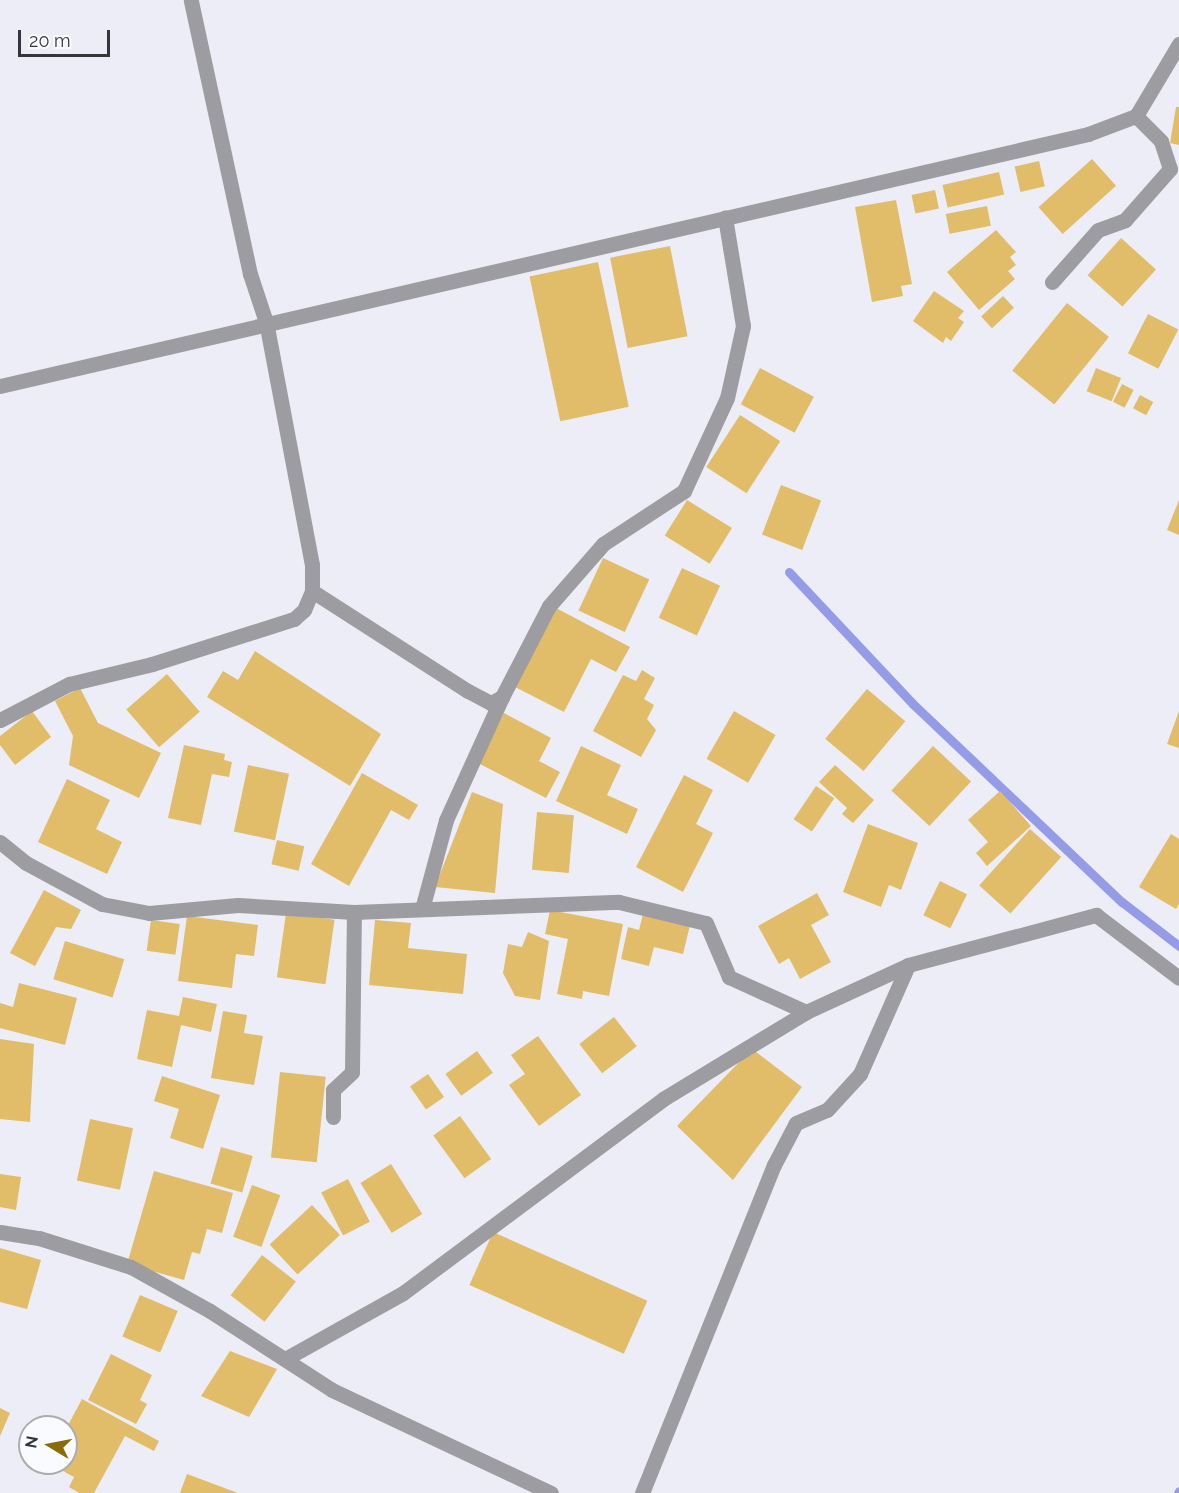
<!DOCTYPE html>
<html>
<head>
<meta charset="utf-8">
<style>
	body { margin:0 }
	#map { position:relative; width:1179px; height:1493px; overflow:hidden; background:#ecedf6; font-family:Raleway,sans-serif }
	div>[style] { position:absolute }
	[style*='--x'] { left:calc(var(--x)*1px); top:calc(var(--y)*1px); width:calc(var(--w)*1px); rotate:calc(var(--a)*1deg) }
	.stream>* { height:9px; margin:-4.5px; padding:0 4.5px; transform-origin:4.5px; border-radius:4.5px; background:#949ce8 }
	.building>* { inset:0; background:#e1bd69; transform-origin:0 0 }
	.minor>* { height:15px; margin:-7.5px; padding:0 7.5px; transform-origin:7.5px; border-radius:7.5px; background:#9d9da1 }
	span { translate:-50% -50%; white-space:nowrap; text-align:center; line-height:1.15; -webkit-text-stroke:4.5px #fafbff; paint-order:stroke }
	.north { position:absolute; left:18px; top:1415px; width:60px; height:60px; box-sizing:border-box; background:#fafbff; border:2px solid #abacb0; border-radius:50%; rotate:280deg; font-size:16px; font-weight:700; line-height:24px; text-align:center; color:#353639 }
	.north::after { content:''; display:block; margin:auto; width:21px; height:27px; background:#8a6a09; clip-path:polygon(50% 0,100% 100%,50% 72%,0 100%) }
	.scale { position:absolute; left:18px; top:30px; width:92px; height:27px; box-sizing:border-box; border:3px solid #353639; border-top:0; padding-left:8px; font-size:18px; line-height:21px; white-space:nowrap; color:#353639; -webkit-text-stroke:4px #fafbff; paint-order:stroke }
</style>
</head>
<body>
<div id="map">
	<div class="stream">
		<i style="--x:789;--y:572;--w:181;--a:46.8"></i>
		<i style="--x:913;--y:704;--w:288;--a:43.5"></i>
		<i style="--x:1122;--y:902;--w:72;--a:37.7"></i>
		<i style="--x:1178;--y:1493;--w:2;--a:-63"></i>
	</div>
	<div class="building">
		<i style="clip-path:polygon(1176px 107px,1179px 107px,1179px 145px,1170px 143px)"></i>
		<i style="left:1092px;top:159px;width:36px;height:72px;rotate:48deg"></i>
		<i style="left:1039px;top:161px;width:26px;height:25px;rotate:77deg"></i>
		<i style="left:999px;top:172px;width:23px;height:58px;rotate:77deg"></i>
		<i style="left:935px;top:190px;width:19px;height:24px;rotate:78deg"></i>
		<i style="clip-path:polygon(896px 200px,912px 284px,901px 286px,903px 296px,872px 302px,855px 207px)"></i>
		<i style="left:987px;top:206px;width:20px;height:42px;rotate:79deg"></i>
		<i style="clip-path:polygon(996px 230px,1016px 252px,1010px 257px,1016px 265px,1008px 271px,1015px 279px,979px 310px,947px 272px)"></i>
		<i style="left:1121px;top:238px;width:47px;height:50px;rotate:42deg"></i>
		<i style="left:670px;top:246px;width:92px;height:61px;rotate:79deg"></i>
		<i style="left:598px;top:262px;width:148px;height:70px;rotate:78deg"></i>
		<i style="clip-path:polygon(934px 291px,964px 311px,958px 318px,964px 322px,951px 341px,946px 337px,943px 343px,913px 321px)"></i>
		<i style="left:1003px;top:296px;width:16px;height:30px;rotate:47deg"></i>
		<i style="left:1067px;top:303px;width:54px;height:87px;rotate:39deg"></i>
		<i style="left:1148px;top:314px;width:34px;height:44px;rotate:27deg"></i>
		<i style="left:760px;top:368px;width:61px;height:41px;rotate:28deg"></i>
		<i style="left:1096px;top:368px;width:27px;height:25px;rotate:22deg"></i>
		<i style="left:1122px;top:384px;width:13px;height:20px;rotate:27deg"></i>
		<i style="left:1140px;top:395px;width:15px;height:15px;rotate:28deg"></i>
		<i style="left:740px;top:415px;width:48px;height:62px;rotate:33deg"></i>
		<i style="left:781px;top:485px;width:43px;height:53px;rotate:21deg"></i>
		<i style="left:687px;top:500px;width:53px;height:42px;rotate:32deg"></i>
		<i style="clip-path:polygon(1179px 500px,1179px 535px,1167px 530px)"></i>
		<i style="left:603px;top:558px;width:51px;height:58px;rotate:25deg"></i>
		<i style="left:682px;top:568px;width:42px;height:55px;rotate:25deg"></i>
		<i style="clip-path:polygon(556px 608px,630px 647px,616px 672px,591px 659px,564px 712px,515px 687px)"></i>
		<i style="clip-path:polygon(255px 651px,381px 734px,350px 786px,207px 697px,223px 671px,238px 680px)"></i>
		<i style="clip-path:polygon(642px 670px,655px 678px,644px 699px,654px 705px,647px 719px,656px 730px,641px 757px,593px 731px,623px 675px,636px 681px)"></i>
		<i style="left:167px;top:674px;width:50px;height:54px;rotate:49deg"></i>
		<i style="clip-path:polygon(80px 688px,98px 723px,161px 753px,139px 798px,69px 765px,73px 736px,55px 701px)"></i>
		<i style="left:867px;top:689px;width:50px;height:65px;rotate:40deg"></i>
		<i style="clip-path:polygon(32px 711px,51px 737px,15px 765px,0 745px,0 736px)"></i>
		<i style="left:734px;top:711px;width:48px;height:55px;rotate:30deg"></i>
		<i style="clip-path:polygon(1179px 711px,1179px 748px,1167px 744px)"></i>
		<i style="clip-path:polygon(504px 713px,551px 738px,539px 761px,560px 772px,546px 798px,478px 763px)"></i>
		<i style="clip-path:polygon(184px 745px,225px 754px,224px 760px,232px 762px,229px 777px,212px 774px,201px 825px,168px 818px)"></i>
		<i style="clip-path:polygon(581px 746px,621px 765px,607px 795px,638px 809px,627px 834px,556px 801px)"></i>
		<i style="left:933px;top:746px;width:52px;height:61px;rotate:43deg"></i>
		<i style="left:248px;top:765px;width:42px;height:68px;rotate:12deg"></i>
		<i style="clip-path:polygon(835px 765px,874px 800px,853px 823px,842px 814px,847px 808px,819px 782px)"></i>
		<i style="clip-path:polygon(362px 773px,418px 805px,409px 820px,391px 810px,349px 886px,311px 864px)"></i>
		<i style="clip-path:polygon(684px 775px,713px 790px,696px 824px,713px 833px,683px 892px,636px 867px)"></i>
		<i style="clip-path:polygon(67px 779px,110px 800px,96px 829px,122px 842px,107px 874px,38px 842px)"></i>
		<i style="left:816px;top:786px;width:22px;height:40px;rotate:34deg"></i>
		<i style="clip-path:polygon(1000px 791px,1031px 826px,987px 866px,976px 853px,988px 842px,968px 820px)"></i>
		<i style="clip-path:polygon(472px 792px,503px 804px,495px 893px,435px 887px)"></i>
		<i style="left:537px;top:812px;width:37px;height:58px;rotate:5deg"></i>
		<i style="clip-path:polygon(868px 824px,918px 843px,901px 890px,889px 885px,881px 907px,843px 892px)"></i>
		<i style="left:1030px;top:829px;width:42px;height:76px;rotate:42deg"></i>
		<i style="clip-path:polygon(1171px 834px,1179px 839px,1179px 904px,1176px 909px,1139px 887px)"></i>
		<i style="left:277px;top:840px;width:28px;height:25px;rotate:13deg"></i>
		<i style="left:940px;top:881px;width:30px;height:38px;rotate:26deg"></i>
		<i style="clip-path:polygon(44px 890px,81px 910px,71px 929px,56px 927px,35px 966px,10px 953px)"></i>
		<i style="clip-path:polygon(817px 893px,829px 915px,811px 925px,831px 962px,800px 979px,789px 958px,779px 964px,758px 926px)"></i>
		<i style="clip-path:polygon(550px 910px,623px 924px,609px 996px,583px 991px,582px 999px,557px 994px,568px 939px,545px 934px)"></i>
		<i style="clip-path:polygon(644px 910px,691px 921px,683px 954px,654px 947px,649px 966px,621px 959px,628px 927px,639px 930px)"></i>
		<i style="left:286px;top:913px;width:49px;height:65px;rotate:8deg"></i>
		<i style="clip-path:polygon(187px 916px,258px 925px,254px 956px,236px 954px,232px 988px,178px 981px)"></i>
		<i style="left:151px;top:920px;width:29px;height:31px;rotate:8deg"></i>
		<i style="clip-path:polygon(375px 920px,411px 923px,408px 948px,467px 954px,463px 994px,369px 985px)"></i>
		<i style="clip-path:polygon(528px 932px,549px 941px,540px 1000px,515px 996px,503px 973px,508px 944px,522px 947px)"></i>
		<i style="left:65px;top:941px;width:62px;height:40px;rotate:17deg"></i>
		<i style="clip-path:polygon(19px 983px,77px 998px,65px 1045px,0 1028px,0 1003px,13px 1007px)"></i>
		<i style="clip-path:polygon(183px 997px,217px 1004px,211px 1032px,181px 1025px,172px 1067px,137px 1059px,147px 1010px,179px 1016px)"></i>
		<i style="clip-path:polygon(223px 1011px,247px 1015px,244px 1033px,263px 1036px,254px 1085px,211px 1078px)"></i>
		<i style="left:614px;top:1017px;width:37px;height:44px;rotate:52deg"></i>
		<i style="clip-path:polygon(538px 1036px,581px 1095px,539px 1126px,509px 1085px,525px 1074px,511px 1055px)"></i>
		<i style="clip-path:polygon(0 1039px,34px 1044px,30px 1122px,0 1119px)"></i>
		<i style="clip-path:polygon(752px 1049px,802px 1087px,733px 1180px,677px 1126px)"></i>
		<i style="left:477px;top:1051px;width:27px;height:39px;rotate:54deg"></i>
		<i style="left:280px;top:1072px;width:46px;height:86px;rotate:6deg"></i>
		<i style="left:428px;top:1074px;width:28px;height:22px;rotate:55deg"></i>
		<i style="clip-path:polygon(162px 1076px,220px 1095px,203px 1149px,170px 1138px,179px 1109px,154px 1101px)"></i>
		<i style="left:460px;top:1116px;width:53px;height:33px;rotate:54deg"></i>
		<i style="left:90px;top:1119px;width:44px;height:63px;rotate:12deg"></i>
		<i style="left:221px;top:1147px;width:33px;height:38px;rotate:16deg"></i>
		<i style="left:391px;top:1164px;width:59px;height:36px;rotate:58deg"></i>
		<i style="clip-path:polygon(154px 1171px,233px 1193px,222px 1233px,207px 1229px,200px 1254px,192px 1252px,184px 1280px,127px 1264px)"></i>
		<i style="clip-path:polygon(0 1174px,21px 1177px,16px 1210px,0 1207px)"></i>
		<i style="left:348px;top:1179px;width:48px;height:30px;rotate:63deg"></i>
		<i style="left:252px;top:1185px;width:30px;height:55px;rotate:20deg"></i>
		<i style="left:312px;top:1205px;width:41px;height:58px;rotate:47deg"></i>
		<i style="left:493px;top:1232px;width:169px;height:58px;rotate:24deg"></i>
		<i style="clip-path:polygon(0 1248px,41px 1260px,27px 1309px,0 1302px)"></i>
		<i style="left:262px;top:1255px;width:43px;height:51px;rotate:38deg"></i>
		<i style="left:140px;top:1295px;width:41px;height:45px;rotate:23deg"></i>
		<i style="clip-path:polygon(230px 1351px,277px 1369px,249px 1417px,201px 1396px)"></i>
		<i style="clip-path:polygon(111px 1354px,152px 1375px,140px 1400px,147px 1404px,136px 1424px,88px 1400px)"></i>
		<i style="clip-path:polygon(82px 1399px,159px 1441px,154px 1451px,125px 1436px,94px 1493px,79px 1493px,69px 1487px,74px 1477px,48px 1463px,66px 1463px,66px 1429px)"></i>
		<i style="clip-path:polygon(0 1408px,10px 1413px,0 1436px)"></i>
		<i style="clip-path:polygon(187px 1474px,238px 1493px,180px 1493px)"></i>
	</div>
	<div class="minor">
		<i style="--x:1052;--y:282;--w:69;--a:-48.5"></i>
		<i style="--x:1098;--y:230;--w:29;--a:-20"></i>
		<i style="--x:1125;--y:220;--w:68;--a:-48.6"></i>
		<i style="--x:1170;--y:169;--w:29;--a:-108"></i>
		<i style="--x:1161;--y:141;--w:35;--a:-135"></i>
		<i style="--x:1136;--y:116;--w:84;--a:-59.2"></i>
		<i style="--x:0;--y:386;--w:1117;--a:-13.04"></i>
		<i style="--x:1088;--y:134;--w:51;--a:-20.6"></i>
		<i style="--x:312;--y:591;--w:185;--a:32.7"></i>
		<i style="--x:468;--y:691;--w:26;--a:28"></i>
		<i style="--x:491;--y:703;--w:13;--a:-29"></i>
		<i style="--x:502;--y:697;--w:102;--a:-62.7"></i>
		<i style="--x:549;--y:606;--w:82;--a:-48.9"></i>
		<i style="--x:603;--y:544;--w:97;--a:-33.2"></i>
		<i style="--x:684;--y:491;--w:102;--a:-65.2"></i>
		<i style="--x:727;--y:398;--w:74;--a:-77.5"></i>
		<i style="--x:743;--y:326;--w:110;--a:-99.4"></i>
		<i style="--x:0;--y:720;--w:78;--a:-27.6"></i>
		<i style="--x:69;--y:684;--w:85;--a:-13.5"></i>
		<i style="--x:152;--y:664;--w:149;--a:-17.6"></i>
		<i style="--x:294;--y:619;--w:13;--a:-42"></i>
		<i style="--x:304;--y:610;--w:21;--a:-67"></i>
		<i style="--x:312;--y:591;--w:26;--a:-90"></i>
		<i style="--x:312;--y:565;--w:247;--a:-100.7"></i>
		<i style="--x:266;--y:322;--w:51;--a:-108.4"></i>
		<i style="--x:250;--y:274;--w:280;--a:-102.2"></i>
		<i style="--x:0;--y:842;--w:33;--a:39"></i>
		<i style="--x:26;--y:863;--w:86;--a:28.3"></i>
		<i style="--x:102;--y:904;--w:48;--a:10.8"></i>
		<i style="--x:149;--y:913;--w:89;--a:-5.1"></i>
		<i style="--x:238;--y:905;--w:116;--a:3.5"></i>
		<i style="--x:354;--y:912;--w:265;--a:-2.2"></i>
		<i style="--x:619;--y:902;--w:89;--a:13.6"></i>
		<i style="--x:706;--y:923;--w:59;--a:66.9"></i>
		<i style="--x:729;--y:977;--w:85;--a:24.4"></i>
		<i style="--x:422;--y:909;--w:92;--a:-74.9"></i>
		<i style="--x:446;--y:820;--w:135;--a:-65.5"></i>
		<i style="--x:333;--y:1117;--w:27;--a:-90"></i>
		<i style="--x:333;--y:1090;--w:26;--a:-43"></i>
		<i style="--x:352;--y:1072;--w:160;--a:-89.3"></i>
		<i style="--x:0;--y:1232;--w:39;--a:9"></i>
		<i style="--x:39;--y:1238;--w:96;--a:17.5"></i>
		<i style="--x:131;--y:1267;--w:90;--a:29.1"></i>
		<i style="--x:210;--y:1311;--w:145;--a:32.9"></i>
		<i style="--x:332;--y:1390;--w:242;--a:25.2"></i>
		<i style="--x:285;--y:1359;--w:135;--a:-29.2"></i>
		<i style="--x:403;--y:1293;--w:324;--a:-36.7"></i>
		<i style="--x:663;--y:1099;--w:167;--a:-31.3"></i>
		<i style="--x:806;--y:1012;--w:112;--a:-24.7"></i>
		<i style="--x:908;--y:965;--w:195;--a:-14.9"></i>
		<i style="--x:1096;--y:915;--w:104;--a:37.2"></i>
		<i style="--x:642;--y:1493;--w:354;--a:-68.1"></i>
		<i style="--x:774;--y:1165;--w:47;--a:-62.4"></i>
		<i style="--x:796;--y:1123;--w:34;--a:-23"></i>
		<i style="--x:827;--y:1110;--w:49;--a:-47.5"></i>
		<i style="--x:860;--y:1074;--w:119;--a:-66.2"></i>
	</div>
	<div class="north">N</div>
	<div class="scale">20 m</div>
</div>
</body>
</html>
